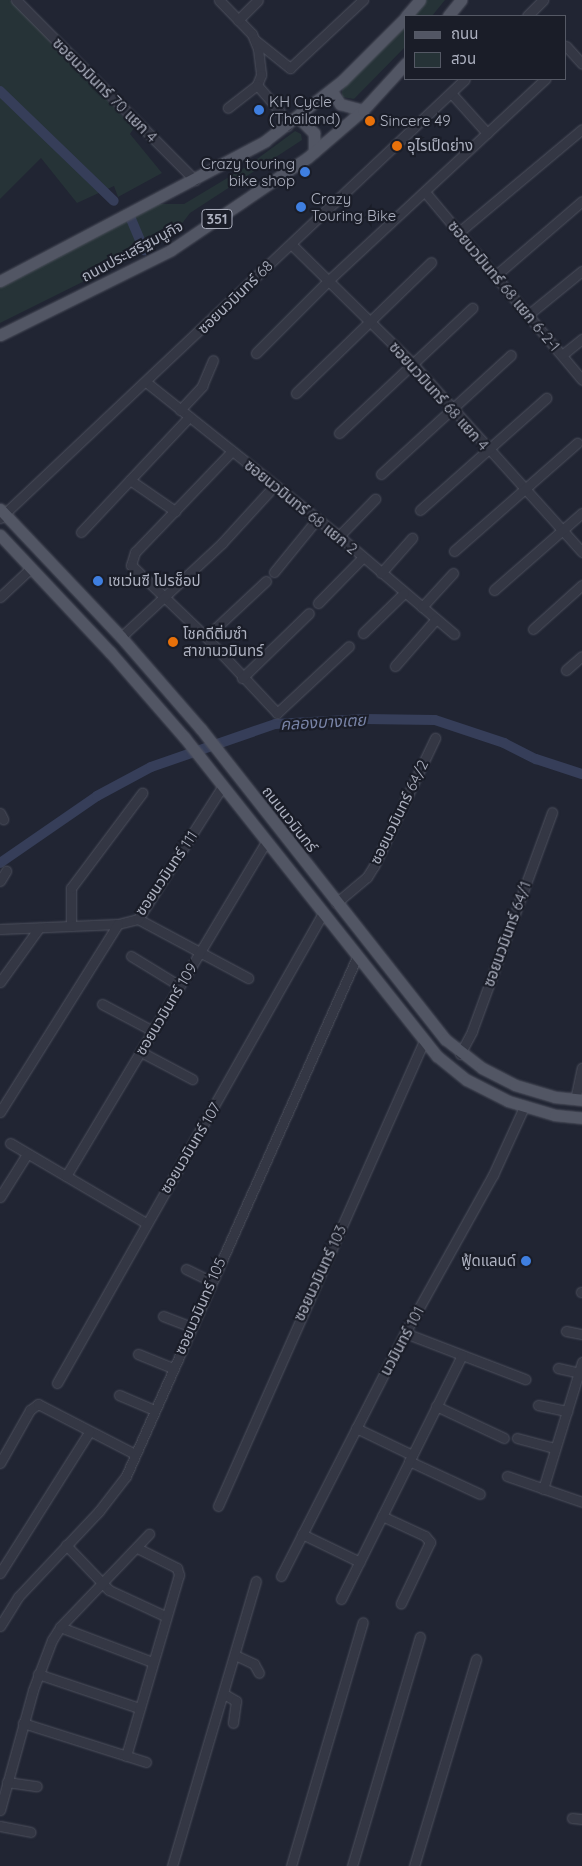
<!DOCTYPE html>
<html>
<head>
<meta charset="utf-8">
<style>
	body { margin:0 }
	#map { position:relative; width:582px; height:1866px; overflow:hidden; background:#212533; font-family:Quicksand,"Noto Sans Thai",sans-serif }
	div>[style] { position:absolute }
	[style*='--x'] { left:calc(var(--x)*1px); top:calc(var(--y)*1px); width:calc(var(--w)*1px); rotate:calc(var(--a)*1deg) }
	.green>* { inset:0; background:#263337 }
	.canal>* { height:10px; margin:-5px; padding:0 5px; transform-origin:5px; border-radius:5px; background:#363e59 }
	.roads { filter:drop-shadow(0 0 1px #4f525f) drop-shadow(0 0 1px #4f525f) }
	.minor>* { height:9px; margin:-4.5px; padding:0 4.5px; transform-origin:4.5px; border-radius:4.5px; background:#343744 }
	.major>* { height:11px; margin:-5.5px; padding:0 5.5px; transform-origin:5.5px; border-radius:5.5px; background:#525664 }
	.dots>* { width:14px; height:14px; translate:-50% -50%; box-sizing:border-box; border:2px solid #1a1d28; border-radius:50% }
	span { translate:-50% -50%; white-space:nowrap; text-align:center; line-height:1.15; -webkit-text-stroke:4.5px #1a1d28; paint-order:stroke }
	.shield-label span { padding:1px 4px; background:#1a1d28; border:1px solid; border-radius:4px; -webkit-text-stroke-width:0 }
	.shield-label { font-size:14px; color:#aeb2c1; font-weight:700 }
	.street-label { font-size:15px; color:#aeb2c1 }
	.poi-label { font-size:15px; color:#aeb2c1 }
	.left { translate:0 -50%; text-align:left }
	.right { translate:-100% -50%; text-align:right }
	.water-label { font-size:16px; color:#7984a7; font-style:italic }
	.legend { position:absolute; left:404px; top:15px; width:162px; height:65px; box-sizing:border-box; background:#1a1d28; border:1px solid #555965; margin:0; padding:6px 9px; list-style:none; font-size:15px; color:#aeb2c1 }
	.legend li { display:flex; align-items:center; gap:10px; height:25px }
	.legend b { width:25px; border:1px solid #555965 }
</style>
</head>
<body>
<div id="map">
	<div class="green">
		<i style="clip-path:polygon(0 0,10px 0,134px 128px,130px 134px,162px 173px,118px 197px,114px 186px,77px 203px,41px 158px,0 199px)"></i>
		<i style="clip-path:polygon(426px 0,445px 0,432px 16px,411px 16px)"></i>
		<i style="clip-path:polygon(406px 22px,406px 46px,354px 99px,342px 97px,342px 90px)"></i>
		<i style="clip-path:polygon(295px 131px,301px 134px,302px 140px,190px 213px,171px 238px,0 323px,0 286px,154px 204px,184px 204px,249px 165px)"></i>
	</div>
	<div class="canal">
		<i style="--x:0;--y:91;--w:158;--a:44"></i>
		<i style="--x:131;--y:219;--w:34;--a:67"></i>
		<i style="--x:0;--y:863;--w:118;--a:-34.6"></i>
		<i style="--x:97;--y:796;--w:61;--a:-28.2"></i>
		<i style="--x:151;--y:767;--w:131;--a:-19.1"></i>
		<i style="--x:275;--y:724;--w:90;--a:-3.2"></i>
		<i style="--x:365;--y:719;--w:70;--a:0.8"></i>
		<i style="--x:435;--y:720;--w:73;--a:18.4"></i>
		<i style="--x:504;--y:743;--w:36;--a:27"></i>
		<i style="--x:536;--y:759;--w:48;--a:18.1"></i>
	</div>
	<div class="roads">
		<div class="minor">
			<i style="--x:16;--y:0;--w:254;--a:45.2"></i>
			<i style="--x:219;--y:0;--w:47;--a:45.9"></i>
			<i style="--x:252;--y:34;--w:16;--a:68"></i>
			<i style="--x:258;--y:49;--w:26;--a:83"></i>
			<i style="--x:261;--y:75;--w:11;--a:112"></i>
			<i style="--x:257;--y:85;--w:37;--a:142"></i>
			<i style="--x:527;--y:16;--w:23;--a:-45"></i>
			<i style="--x:238;--y:20;--w:28;--a:-45"></i>
			<i style="--x:255;--y:40;--w:45;--a:38.7"></i>
			<i style="--x:290;--y:68;--w:100;--a:-43"></i>
			<i style="--x:566;--y:46;--w:24;--a:48"></i>
			<i style="--x:257;--y:85;--w:33;--a:49"></i>
			<i style="--x:279;--y:110;--w:18;--a:63"></i>
			<i style="--x:451;--y:93;--w:54;--a:48"></i>
			<i style="--x:425;--y:192;--w:245;--a:50.1"></i>
			<i style="--x:459;--y:232;--w:160;--a:-39.9"></i>
			<i style="--x:291;--y:244;--w:168;--a:44.5"></i>
			<i style="--x:411;--y:362;--w:256;--a:48"></i>
			<i style="--x:496;--y:275;--w:113;--a:-40.7"></i>
			<i style="--x:529;--y:314;--w:68;--a:-39.1"></i>
			<i style="--x:256;--y:353;--w:105;--a:-45"></i>
			<i style="--x:330;--y:279;--w:294;--a:-42.9"></i>
			<i style="--x:562;--y:355;--w:26;--a:-39"></i>
			<i style="--x:146;--y:382;--w:247;--a:38.6"></i>
			<i style="--x:339;--y:536;--w:151;--a:40.4"></i>
			<i style="--x:296;--y:393;--w:188;--a:-44.1"></i>
			<i style="--x:180;--y:410;--w:33;--a:-47"></i>
			<i style="--x:202;--y:386;--w:28;--a:-67"></i>
			<i style="--x:339;--y:433;--w:183;--a:-43.2"></i>
			<i style="--x:232;--y:451;--w:140;--a:133.8"></i>
			<i style="--x:135;--y:552;--w:14;--a:107"></i>
			<i style="--x:131;--y:565;--w:104;--a:43.8"></i>
			<i style="--x:206;--y:637;--w:104;--a:46.9"></i>
			<i style="--x:277;--y:713;--w:98;--a:-42.9"></i>
			<i style="--x:381;--y:474;--w:176;--a:-42.5"></i>
			<i style="--x:130;--y:480;--w:55;--a:34.6"></i>
			<i style="--x:420;--y:510;--w:169;--a:-41.6"></i>
			<i style="--x:0;--y:518;--w:639;--a:-43.35"></i>
			<i style="--x:81;--y:532;--w:158;--a:-46.8"></i>
			<i style="--x:339;--y:536;--w:52;--a:-45.8"></i>
			<i style="--x:454;--y:551;--w:164;--a:-41.3"></i>
			<i style="--x:274;--y:572;--w:68;--a:-50.9"></i>
			<i style="--x:381;--y:573;--w:47;--a:-48.5"></i>
			<i style="--x:494;--y:590;--w:117;--a:-41.2"></i>
			<i style="--x:0;--y:597;--w:42;--a:-43.1"></i>
			<i style="--x:318;--y:603;--w:64;--a:-45.6"></i>
			<i style="--x:422;--y:607;--w:46;--a:-47.6"></i>
			<i style="--x:533;--y:629;--w:66;--a:-41.9"></i>
			<i style="--x:363;--y:633;--w:57;--a:-44.3"></i>
			<i style="--x:121;--y:637;--w:138;--a:-42.9"></i>
			<i style="--x:222;--y:543;--w:77;--a:-47.6"></i>
			<i style="--x:206;--y:637;--w:82;--a:-43"></i>
			<i style="--x:395;--y:666;--w:62;--a:-48.9"></i>
			<i style="--x:566;--y:670;--w:21;--a:-41"></i>
			<i style="--x:242;--y:678;--w:93;--a:-44.1"></i>
			<i style="--x:0;--y:813;--w:7;--a:63"></i>
			<i style="--x:0;--y:881;--w:12;--a:-59"></i>
			<i style="--x:336;--y:903;--w:40;--a:-40"></i>
			<i style="--x:367;--y:877;--w:13;--a:-58"></i>
			<i style="--x:374;--y:866;--w:142;--a:-64.5"></i>
			<i style="--x:138;--y:919;--w:125;--a:28.2"></i>
			<i style="--x:71;--y:926;--w:38;--a:-90"></i>
			<i style="--x:71;--y:888;--w:119;--a:-53.2"></i>
			<i style="--x:0;--y:929;--w:118;--a:-2.4"></i>
			<i style="--x:118;--y:924;--w:21;--a:-14"></i>
			<i style="--x:138;--y:919;--w:156;--a:-57.5"></i>
			<i style="--x:131;--y:956;--w:57;--a:31.5"></i>
			<i style="--x:0;--y:982;--w:67;--a:-54.2"></i>
			<i style="--x:102;--y:1004;--w:58;--a:27.9"></i>
			<i style="--x:141;--y:1052;--w:58;--a:27.9"></i>
			<i style="--x:460;--y:1054;--w:26;--a:-62"></i>
			<i style="--x:472;--y:1031;--w:233;--a:-69.9"></i>
			<i style="--x:575;--y:1100;--w:33;--a:-78"></i>
			<i style="--x:0;--y:1112;--w:222;--a:-57.9"></i>
			<i style="--x:10;--y:1143;--w:158;--a:30.5"></i>
			<i style="--x:66;--y:1176;--w:389;--a:-59.1"></i>
			<i style="--x:0;--y:1197;--w:51;--a:-57.9"></i>
			<i style="--x:186;--y:1269;--w:28;--a:26"></i>
			<i style="--x:581;--y:1292;--w:1;--a:0"></i>
			<i style="--x:163;--y:1316;--w:30;--a:21"></i>
			<i style="--x:566;--y:1331;--w:16;--a:11"></i>
			<i style="--x:405;--y:1333;--w:129;--a:21"></i>
			<i style="--x:138;--y:1354;--w:38;--a:22"></i>
			<i style="--x:558;--y:1368;--w:22;--a:13"></i>
			<i style="--x:57;--y:1383;--w:540;--a:-60.49"></i>
			<i style="--x:119;--y:1395;--w:38;--a:23"></i>
			<i style="--x:538;--y:1405;--w:30;--a:12"></i>
			<i style="--x:436;--y:1406;--w:75;--a:25.2"></i>
			<i style="--x:356;--y:1428;--w:62;--a:25.7"></i>
			<i style="--x:517;--y:1438;--w:39;--a:15"></i>
			<i style="--x:409;--y:1461;--w:78;--a:24.9"></i>
			<i style="--x:0;--y:1463;--w:61;--a:-60.5"></i>
			<i style="--x:30;--y:1410;--w:10;--a:-37"></i>
			<i style="--x:38;--y:1404;--w:109;--a:27.3"></i>
			<i style="--x:507;--y:1476;--w:79;--a:19.1"></i>
			<i style="--x:543;--y:1489;--w:133;--a:-72.9"></i>
			<i style="--x:218;--y:1506;--w:509;--a:-66.11"></i>
			<i style="--x:382;--y:1516;--w:47;--a:24.9"></i>
			<i style="--x:425;--y:1536;--w:8;--a:50"></i>
			<i style="--x:430;--y:1542;--w:68;--a:115.4"></i>
			<i style="--x:302;--y:1534;--w:64;--a:25.8"></i>
			<i style="--x:66;--y:1545;--w:62;--a:46.3"></i>
			<i style="--x:109;--y:1590;--w:62;--a:24.9"></i>
			<i style="--x:0;--y:1573;--w:167;--a:-57.7"></i>
			<i style="--x:281;--y:1576;--w:273;--a:-63"></i>
			<i style="--x:405;--y:1333;--w:181;--a:-60.9"></i>
			<i style="--x:493;--y:1175;--w:75;--a:-65.5"></i>
			<i style="--x:341;--y:1599;--w:272;--a:-63.6"></i>
			<i style="--x:0;--y:1626;--w:34;--a:-58"></i>
			<i style="--x:18;--y:1597;--w:118;--a:-46.7"></i>
			<i style="--x:99;--y:1511;--w:44;--a:-52.4"></i>
			<i style="--x:126;--y:1476;--w:568;--a:-66.01"></i>
			<i style="--x:60;--y:1627;--w:98;--a:20.8"></i>
			<i style="--x:235;--y:1655;--w:21;--a:25"></i>
			<i style="--x:254;--y:1664;--w:10;--a:61"></i>
			<i style="--x:38;--y:1674;--w:107;--a:18.6"></i>
			<i style="--x:224;--y:1694;--w:14;--a:30"></i>
			<i style="--x:236;--y:1701;--w:22;--a:98"></i>
			<i style="--x:23;--y:1723;--w:129;--a:17.6"></i>
			<i style="--x:126;--y:1756;--w:189;--a:-73.7"></i>
			<i style="--x:179;--y:1575;--w:7;--a:-106"></i>
			<i style="--x:177;--y:1568;--w:45;--a:-153.4"></i>
			<i style="--x:7;--y:1782;--w:30;--a:8"></i>
			<i style="--x:0;--y:1810;--w:124;--a:-74.6"></i>
			<i style="--x:33;--y:1690;--w:53;--a:-69.2"></i>
			<i style="--x:52;--y:1640;--w:15;--a:-58"></i>
			<i style="--x:60;--y:1627;--w:129;--a:-46.3"></i>
			<i style="--x:572;--y:1818;--w:10;--a:6"></i>
			<i style="--x:0;--y:1826;--w:31;--a:11"></i>
			<i style="--x:172;--y:1866;--w:297;--a:-73.6"></i>
			<i style="--x:291;--y:1866;--w:254;--a:-73.6"></i>
			<i style="--x:352;--y:1866;--w:239;--a:-73.5"></i>
			<i style="--x:414;--y:1866;--w:216;--a:-73.3"></i>
		</div>
		<div class="major">
			<i style="--x:406;--y:16;--w:21;--a:-49"></i>
			<i style="--x:448;--y:16;--w:21;--a:-51"></i>
			<i style="--x:331;--y:90;--w:17;--a:57"></i>
			<i style="--x:340;--y:104;--w:24;--a:15"></i>
			<i style="--x:298;--y:117;--w:23;--a:45"></i>
			<i style="--x:314;--y:133;--w:19;--a:90"></i>
			<i style="--x:0;--y:281;--w:300;--a:-27.8"></i>
			<i style="--x:265;--y:141;--w:99;--a:-38"></i>
			<i style="--x:343;--y:80;--w:89;--a:-45"></i>
			<i style="--x:0;--y:335;--w:191;--a:-26.4"></i>
			<i style="--x:171;--y:250;--w:164;--a:-34.1"></i>
			<i style="--x:307;--y:158;--w:74;--a:-40.6"></i>
			<i style="--x:363;--y:110;--w:64;--a:-47.5"></i>
			<i style="--x:0;--y:509;--w:176;--a:46.6"></i>
			<i style="--x:121;--y:637;--w:122;--a:49"></i>
			<i style="--x:201;--y:729;--w:395;--a:51.8"></i>
			<i style="--x:445;--y:1039;--w:47;--a:38.1"></i>
			<i style="--x:482;--y:1068;--w:37;--a:27"></i>
			<i style="--x:515;--y:1085;--w:42;--a:16.7"></i>
			<i style="--x:555;--y:1097;--w:27;--a:6"></i>
			<i style="--x:0;--y:535;--w:161;--a:46.8"></i>
			<i style="--x:110;--y:652;--w:113;--a:49"></i>
			<i style="--x:184;--y:737;--w:407;--a:51.6"></i>
			<i style="--x:437;--y:1056;--w:38;--a:39"></i>
			<i style="--x:467;--y:1080;--w:46;--a:27.1"></i>
			<i style="--x:508;--y:1101;--w:49;--a:16.6"></i>
			<i style="--x:555;--y:1115;--w:27;--a:6"></i>
		</div>
	</div>
	<div class="dots">
		<i style="left:259px;top:110px;background:#3f7fe0"></i>
		<i style="left:370px;top:121px;background:#e8710a"></i>
		<i style="left:397px;top:146px;background:#e8710a"></i>
		<i style="left:305px;top:172px;background:#3f7fe0"></i>
		<i style="left:301px;top:207px;background:#3f7fe0"></i>
		<i style="left:98px;top:581px;background:#3f7fe0"></i>
		<i style="left:173px;top:642px;background:#e8710a"></i>
		<i style="left:526px;top:1261px;background:#3f7fe0"></i>
	</div>
	<div class="shield-label">
		<span style="left:217px;top:219px">351</span>
	</div>
	<div class="street-label">
		<span style="left:105px;top:90px;rotate:45deg">ซอยนวมินทร์ 70 แยก 4</span>
		<span style="left:132px;top:251px;rotate:-28deg">ถนนประเสริฐมนูกิจ</span>
		<span style="left:504px;top:286px;rotate:50deg">ซอยนวมินทร์ 68 แยก 6-2-1</span>
		<span style="left:235px;top:297px;rotate:-44deg">ซอยนวมินทร์ 68</span>
		<span style="left:439px;top:396px;rotate:48deg">ซอยนวมินทร์ 68 แยก 4</span>
		<span style="left:301px;top:507px;rotate:39deg">ซอยนวมินทร์ 68 แยก 2</span>
		<span style="left:399px;top:812px;rotate:-64deg">ซอยนวมินทร์ 64/2</span>
		<span style="left:290px;top:819px;rotate:52deg">ถนนนวมินทร์</span>
		<span style="left:166px;top:873px;rotate:-56deg">ซอยนวมินทร์ 111</span>
		<span style="left:507px;top:934px;rotate:-70deg">ซอยนวมินทร์ 64/1</span>
		<span style="left:166px;top:1009px;rotate:-59deg">ซอยนวมินทร์ 109</span>
		<span style="left:190px;top:1148px;rotate:-59deg">ซอยนวมินทร์ 107</span>
		<span style="left:320px;top:1273px;rotate:-65deg">ซอยนวมินทร์ 103</span>
		<span style="left:200px;top:1306px;rotate:-66deg">ซอยนวมินทร์ 105</span>
		<span style="left:402px;top:1341px;rotate:-62deg">นวมินทร์ 101</span>
	</div>
	<div class="poi-label">
		<span class="left" style="left:269px;top:110px">KH Cycle<br>(Thailand)</span>
		<span class="left" style="left:380px;top:121px">Sincere 49</span>
		<span class="left" style="left:407px;top:146px">อุไรเป็ดย่าง</span>
		<span class="right" style="left:295px;top:172px">Crazy touring<br>bike shop</span>
		<span class="left" style="left:311px;top:207px">Crazy<br>Touring Bike</span>
		<span class="left" style="left:108px;top:581px">เซเว่นซี โปรช็อป</span>
		<span class="left" style="left:183px;top:642px">โชคดีติ่มซำ<br>สาขานวมินทร์</span>
		<span class="right" style="left:516px;top:1261px">ฟู้ดแลนด์</span>
	</div>
	<div class="water-label">
		<span style="left:323px;top:722px;rotate:-3deg">คลองบางเตย</span>
	</div>
	<ul class="legend">
	<li><b style="height:6px;background:#525664"></b>ถนน</li>
	<li><b style="height:14px;background:#263337"></b>สวน</li>
	</ul>
</div>
</body>
</html>
